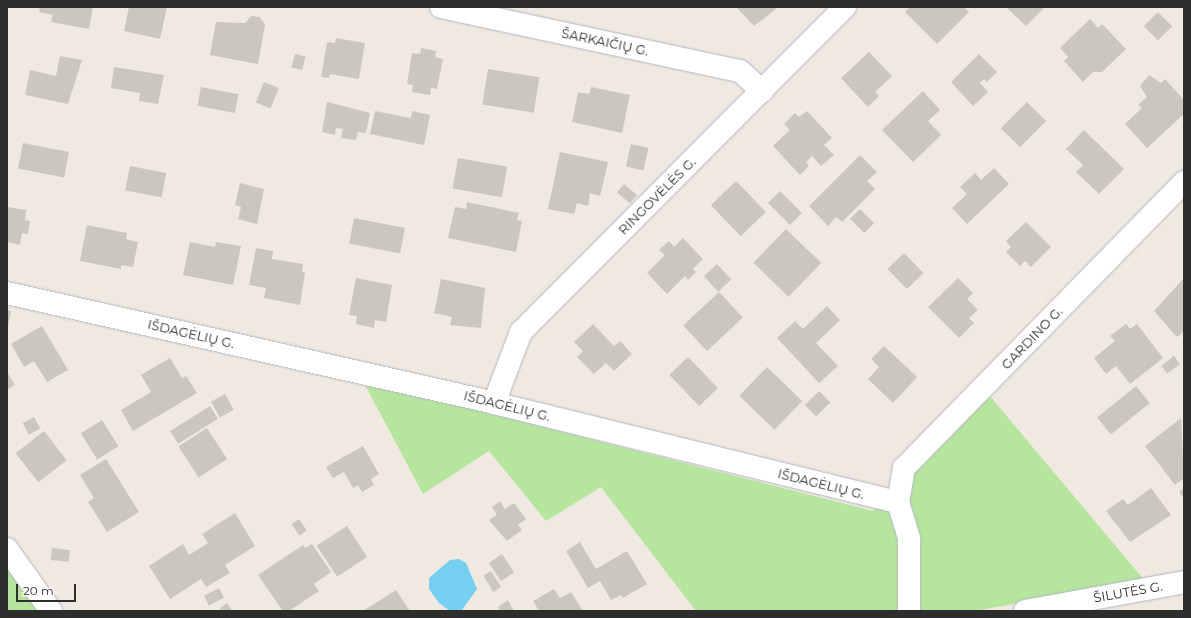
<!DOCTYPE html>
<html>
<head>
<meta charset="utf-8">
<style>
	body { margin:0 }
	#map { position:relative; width:1191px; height:618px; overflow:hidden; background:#efe9e1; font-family:Montserrat,sans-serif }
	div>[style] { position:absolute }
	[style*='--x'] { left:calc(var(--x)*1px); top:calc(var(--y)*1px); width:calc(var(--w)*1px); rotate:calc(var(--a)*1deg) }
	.green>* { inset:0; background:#b6e59e }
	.water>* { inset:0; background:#75cff0 }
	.building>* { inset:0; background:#cbc7bf; transform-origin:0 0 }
	.roads { filter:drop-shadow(0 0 1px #b4b7c1) drop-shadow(0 0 1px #b4b7c1) }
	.minor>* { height:22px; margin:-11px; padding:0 11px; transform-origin:11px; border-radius:11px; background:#fff }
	span { translate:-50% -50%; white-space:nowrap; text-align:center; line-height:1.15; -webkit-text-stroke:3px #fff; paint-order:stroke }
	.street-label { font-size:13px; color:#2e2e2e }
	.frame { position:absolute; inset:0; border:8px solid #2e2e2e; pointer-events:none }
	.scale { position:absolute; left:16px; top:584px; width:60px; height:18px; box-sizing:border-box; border:2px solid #2e2e2e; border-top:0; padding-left:5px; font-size:12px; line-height:14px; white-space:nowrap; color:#2e2e2e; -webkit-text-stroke:3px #fff; paint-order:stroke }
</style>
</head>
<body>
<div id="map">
	<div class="green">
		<i style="clip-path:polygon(363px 381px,873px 511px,989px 395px,1145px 581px,974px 611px,696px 611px,601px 487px,546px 521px,489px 451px,423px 494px)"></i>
		<i style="clip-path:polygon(7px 567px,38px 611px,7px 611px)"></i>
	</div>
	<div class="water">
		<i style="clip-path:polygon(459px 559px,466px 563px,477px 589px,462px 610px,450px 611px,439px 603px,429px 589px,429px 578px,450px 560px)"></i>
	</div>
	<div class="building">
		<i style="clip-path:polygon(40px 7px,93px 7px,89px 29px,51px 22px,53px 15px,39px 12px)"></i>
		<i style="clip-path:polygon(129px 7px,167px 7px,160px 39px,124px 31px)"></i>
		<i style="clip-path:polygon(736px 7px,776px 7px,776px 9px,754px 26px)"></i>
		<i style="clip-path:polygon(910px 7px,964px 7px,969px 12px,937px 44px,905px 12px)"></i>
		<i style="clip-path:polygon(1006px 7px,1045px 7px,1026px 26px)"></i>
		<i style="left:1158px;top:12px;width:20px;height:20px;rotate:45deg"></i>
		<i style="clip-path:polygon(251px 16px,260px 17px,265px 25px,258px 64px,210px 55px,216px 22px,245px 23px)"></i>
		<i style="clip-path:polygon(1090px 19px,1098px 28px,1102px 24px,1126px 49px,1102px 72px,1093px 72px,1083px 82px,1064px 61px,1068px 57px,1060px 48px)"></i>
		<i style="clip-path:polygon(336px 38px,365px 43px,359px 79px,330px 74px,329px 78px,321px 77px,327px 42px,335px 43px)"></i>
		<i style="clip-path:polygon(421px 48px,436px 51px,435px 57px,443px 59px,437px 89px,431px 88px,430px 95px,412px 92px,413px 85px,407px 84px,412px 53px,420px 54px)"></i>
		<i style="clip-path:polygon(869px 52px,892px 76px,875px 92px,879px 96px,868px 107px,841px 78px)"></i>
		<i style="left:295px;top:54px;width:11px;height:14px;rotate:15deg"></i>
		<i style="clip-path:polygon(979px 54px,997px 72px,987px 82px,984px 79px,980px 83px,988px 92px,973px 106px,951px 82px)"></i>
		<i style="clip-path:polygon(60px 56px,82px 60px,68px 104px,25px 95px,30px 70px,56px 76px)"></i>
		<i style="clip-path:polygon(114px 67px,164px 75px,158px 104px,139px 101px,140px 93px,111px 88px)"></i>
		<i style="left:488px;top:69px;width:52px;height:36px;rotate:9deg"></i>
		<i style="clip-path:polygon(1149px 75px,1161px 83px,1165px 79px,1184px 100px,1184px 114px,1147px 148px,1125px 124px,1142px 108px,1138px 105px,1147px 97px,1140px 86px)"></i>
		<i style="left:264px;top:82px;width:16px;height:22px;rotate:22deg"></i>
		<i style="left:201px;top:87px;width:38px;height:19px;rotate:11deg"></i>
		<i style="clip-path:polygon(591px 87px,630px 95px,622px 133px,572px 122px,578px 92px,589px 94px)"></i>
		<i style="clip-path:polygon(923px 91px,940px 110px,928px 121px,941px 135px,913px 162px,882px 130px)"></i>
		<i style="clip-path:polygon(327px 102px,370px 113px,366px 133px,358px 132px,356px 140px,341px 138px,343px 129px,336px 128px,335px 135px,322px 132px)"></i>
		<i style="left:1027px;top:102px;width:27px;height:37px;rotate:45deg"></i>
		<i style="clip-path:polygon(375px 111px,411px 118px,412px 111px,430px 115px,424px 145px,370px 134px)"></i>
		<i style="clip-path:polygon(807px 111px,832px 138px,824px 145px,834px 155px,821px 166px,812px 156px,806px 162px,809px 166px,800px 175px,773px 146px,790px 130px,784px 124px,795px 113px,799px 117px)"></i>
		<i style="clip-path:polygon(1084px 130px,1124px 169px,1099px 194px,1076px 172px,1083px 165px,1066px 149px)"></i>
		<i style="left:23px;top:143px;width:47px;height:26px;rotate:11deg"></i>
		<i style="left:631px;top:144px;width:18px;height:23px;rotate:13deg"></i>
		<i style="clip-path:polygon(560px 152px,608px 162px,600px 196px,590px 193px,588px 206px,577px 203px,574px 214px,548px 209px)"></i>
		<i style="clip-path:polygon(860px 155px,877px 172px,867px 181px,875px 189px,842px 222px,836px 217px,828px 226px,809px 206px)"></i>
		<i style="left:458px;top:158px;width:50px;height:31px;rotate:10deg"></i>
		<i style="left:130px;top:166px;width:37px;height:25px;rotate:11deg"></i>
		<i style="clip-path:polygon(994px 168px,1009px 184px,967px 224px,952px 208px,967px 194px,960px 187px,975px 173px,981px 180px)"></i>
		<i style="left:736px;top:181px;width:43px;height:35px;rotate:46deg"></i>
		<i style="clip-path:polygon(240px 183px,264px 189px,257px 224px,238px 219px,241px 207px,235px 205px)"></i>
		<i style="left:624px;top:184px;width:17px;height:11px;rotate:40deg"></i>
		<i style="left:780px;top:191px;width:31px;height:17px;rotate:45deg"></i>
		<i style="clip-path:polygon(467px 202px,519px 213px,517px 220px,522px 221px,516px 252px,448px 238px,455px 207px,466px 209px)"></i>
		<i style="clip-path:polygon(7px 207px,26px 210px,25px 220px,30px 221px,28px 234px,22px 233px,20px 245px,7px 242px)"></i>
		<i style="left:860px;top:209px;width:20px;height:14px;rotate:45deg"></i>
		<i style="left:354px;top:218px;width:52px;height:26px;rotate:11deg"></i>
		<i style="clip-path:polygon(1026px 222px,1051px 247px,1031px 267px,1025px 261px,1020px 266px,1006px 252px,1011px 247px,1006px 241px)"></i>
		<i style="clip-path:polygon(87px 225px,127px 233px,126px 239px,138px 242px,133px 267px,121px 265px,121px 269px,80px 261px)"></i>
		<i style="left:786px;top:229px;width:49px;height:47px;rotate:44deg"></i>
		<i style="clip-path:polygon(683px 238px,703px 259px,693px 269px,696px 272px,688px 280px,685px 276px,667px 294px,647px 273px,665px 255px,659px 250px,669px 241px,674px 247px)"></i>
		<i style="clip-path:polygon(190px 242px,215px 247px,216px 242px,241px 246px,233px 285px,183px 275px)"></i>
		<i style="clip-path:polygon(256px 248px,273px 251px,272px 259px,303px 264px,302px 272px,305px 273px,300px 305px,264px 298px,266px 288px,249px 285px)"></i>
		<i style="left:904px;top:253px;width:28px;height:23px;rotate:46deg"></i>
		<i style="left:717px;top:264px;width:21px;height:18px;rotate:47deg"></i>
		<i style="clip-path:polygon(356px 278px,392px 285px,386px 322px,375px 320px,374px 328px,356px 324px,357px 316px,349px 315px)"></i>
		<i style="clip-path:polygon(958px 278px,973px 293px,967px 299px,978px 310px,969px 318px,974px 323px,959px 338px,928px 307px)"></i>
		<i style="clip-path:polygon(1184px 278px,1184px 331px,1177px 337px,1154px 311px)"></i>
		<i style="clip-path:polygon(441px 279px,485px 288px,481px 328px,450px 325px,452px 317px,434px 313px)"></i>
		<i style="left:719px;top:292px;width:35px;height:49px;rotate:47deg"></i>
		<i style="clip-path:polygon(827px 306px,840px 320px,816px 343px,838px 366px,819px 383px,777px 338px,795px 321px,803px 329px)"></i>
		<i style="clip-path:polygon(7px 310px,11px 311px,8px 326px,7px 325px)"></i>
		<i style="clip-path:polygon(593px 324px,614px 346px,620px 341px,632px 354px,614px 371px,606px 363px,594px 374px,577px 357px,583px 351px,574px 342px)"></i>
		<i style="clip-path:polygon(1126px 324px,1130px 329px,1137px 324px,1163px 358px,1130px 384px,1116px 366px,1106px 374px,1094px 358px,1115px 341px,1110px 336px)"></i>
		<i style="clip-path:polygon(42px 326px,68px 370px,47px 382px,34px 361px,24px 367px,11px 344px)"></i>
		<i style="clip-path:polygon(884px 346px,917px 377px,893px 403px,868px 379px,879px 367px,871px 359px)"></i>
		<i style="left:1174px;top:356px;width:10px;height:16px;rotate:53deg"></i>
		<i style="left:688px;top:357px;width:43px;height:26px;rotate:46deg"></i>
		<i style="clip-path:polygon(170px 358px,182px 378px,186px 376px,197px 393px,133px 431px,121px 410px,151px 392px,141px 375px)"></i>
		<i style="left:767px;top:367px;width:49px;height:40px;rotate:44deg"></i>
		<i style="clip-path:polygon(7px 372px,15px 385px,7px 390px)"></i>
		<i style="left:1136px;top:386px;width:22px;height:50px;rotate:51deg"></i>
		<i style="left:819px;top:391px;width:16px;height:20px;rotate:45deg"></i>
		<i style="left:225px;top:394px;width:18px;height:16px;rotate:61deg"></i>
		<i style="left:210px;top:406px;width:15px;height:47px;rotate:58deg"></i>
		<i style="left:34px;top:417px;width:13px;height:13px;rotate:61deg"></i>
		<i style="clip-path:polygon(1181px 418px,1184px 478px,1175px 485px,1145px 446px)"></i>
		<i style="left:102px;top:420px;width:31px;height:25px;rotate:58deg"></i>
		<i style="left:207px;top:428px;width:37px;height:34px;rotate:57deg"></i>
		<i style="left:44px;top:431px;width:37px;height:36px;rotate:52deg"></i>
		<i style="clip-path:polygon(363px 446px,379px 474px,371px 479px,374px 485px,362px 492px,358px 485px,353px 488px,344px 472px,333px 478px,326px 467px)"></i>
		<i style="clip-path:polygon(106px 459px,139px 512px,107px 532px,88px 502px,94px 498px,80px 475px)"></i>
		<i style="clip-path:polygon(1151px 488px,1171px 515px,1130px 542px,1106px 511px,1123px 499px,1128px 505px)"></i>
		<i style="clip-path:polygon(1184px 488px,1184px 499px,1179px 492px)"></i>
		<i style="clip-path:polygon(500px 501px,505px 509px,514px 503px,526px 519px,518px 525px,522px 530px,507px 541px,489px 520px,497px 515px,492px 507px)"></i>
		<i style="clip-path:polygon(235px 513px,255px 546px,225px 565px,230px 573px,206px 587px,201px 579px,170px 599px,149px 566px,183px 544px,189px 555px,208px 543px,202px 534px)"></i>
		<i style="left:299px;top:519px;width:14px;height:9px;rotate:56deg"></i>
		<i style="left:347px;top:526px;width:37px;height:36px;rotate:57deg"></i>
		<i style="clip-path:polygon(580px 542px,596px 569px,627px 551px,647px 584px,623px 598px,621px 595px,611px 600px,600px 581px,588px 588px,566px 551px)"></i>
		<i style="clip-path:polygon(312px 544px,331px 572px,314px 584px,319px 591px,289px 611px,283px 611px,258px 575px,303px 545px,305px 548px)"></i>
		<i style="left:52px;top:548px;width:18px;height:12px;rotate:6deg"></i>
		<i style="left:502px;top:554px;width:22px;height:16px;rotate:56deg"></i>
		<i style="left:491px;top:571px;width:19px;height:9px;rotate:58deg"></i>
		<i style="left:219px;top:588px;width:11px;height:17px;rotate:63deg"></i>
		<i style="clip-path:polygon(554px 589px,560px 598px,571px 592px,583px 611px,539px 611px,533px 601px)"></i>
		<i style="clip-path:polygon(396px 590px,410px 611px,363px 611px)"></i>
		<i style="clip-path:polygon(508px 600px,514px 611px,501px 611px,498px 607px)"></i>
		<i style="clip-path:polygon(227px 603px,232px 611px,221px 611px,220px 608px)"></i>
	</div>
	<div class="roads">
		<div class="minor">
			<i style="--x:441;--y:7;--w:306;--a:12.1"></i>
			<i style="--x:740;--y:71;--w:30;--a:42"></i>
			<i style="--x:7;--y:293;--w:499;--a:12.7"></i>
			<i style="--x:494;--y:403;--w:416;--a:13.8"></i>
			<i style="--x:898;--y:502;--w:39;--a:73"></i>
			<i style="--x:909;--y:539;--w:72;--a:90"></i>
			<i style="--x:494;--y:403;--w:76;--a:-69.2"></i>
			<i style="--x:521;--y:332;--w:459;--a:-45.1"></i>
			<i style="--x:898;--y:502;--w:35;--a:-80"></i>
			<i style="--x:904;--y:468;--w:400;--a:-45.6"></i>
			<i style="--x:7;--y:549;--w:76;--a:54.6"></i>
			<i style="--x:1025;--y:611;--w:162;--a:-10.3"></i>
		</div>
	</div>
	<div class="street-label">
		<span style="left:605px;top:42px;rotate:12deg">ŠARKAIČIŲ G.</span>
		<span style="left:657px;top:196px;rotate:-45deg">RINGOVĖLĖS G.</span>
		<span style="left:191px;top:334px;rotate:13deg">IŠDAGĖLIŲ G.</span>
		<span style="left:1032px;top:338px;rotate:-46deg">GARDINO G.</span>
		<span style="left:507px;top:406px;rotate:14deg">IŠDAGĖLIŲ G.</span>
		<span style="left:821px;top:484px;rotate:14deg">IŠDAGĖLIŲ G.</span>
		<span style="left:1128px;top:592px;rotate:-10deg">ŠILUTĖS G.</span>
	</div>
	<div class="frame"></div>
	<div class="scale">20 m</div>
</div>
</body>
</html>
